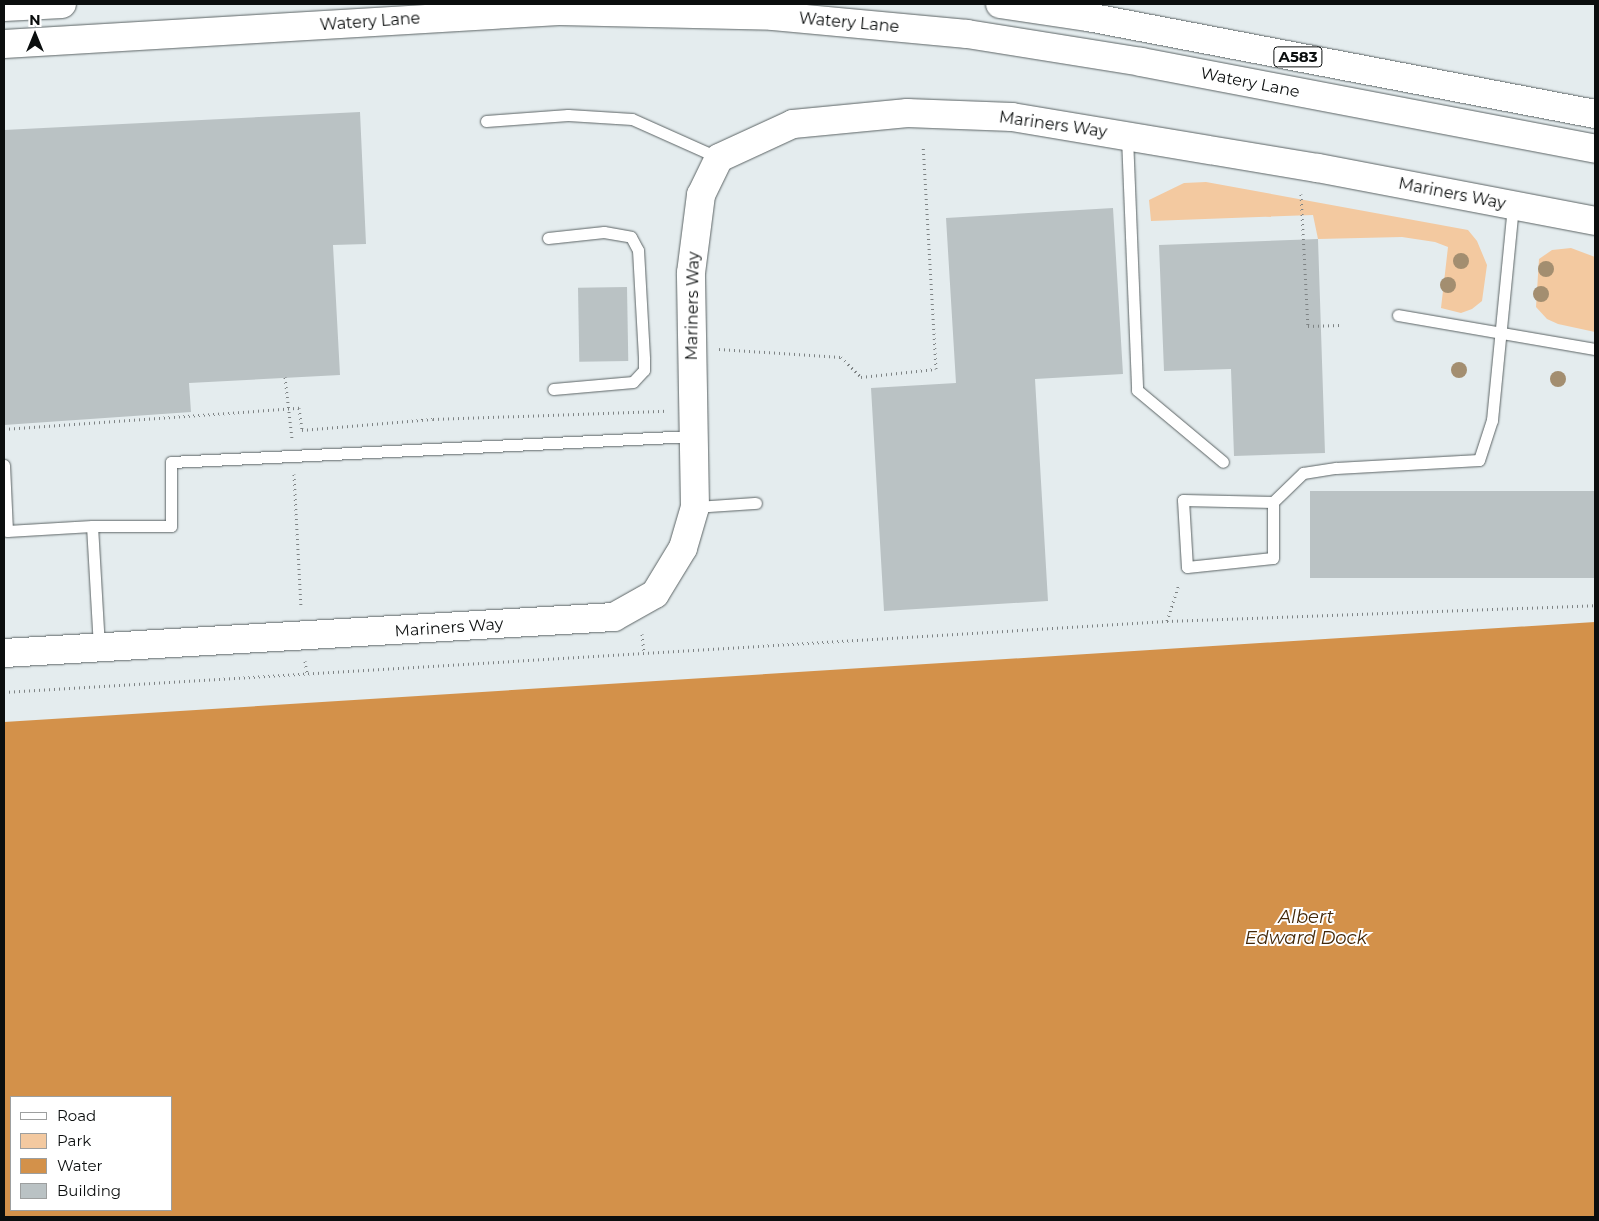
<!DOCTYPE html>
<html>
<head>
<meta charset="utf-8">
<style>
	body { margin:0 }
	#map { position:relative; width:1599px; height:1221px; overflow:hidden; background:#e4ecee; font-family:Montserrat,sans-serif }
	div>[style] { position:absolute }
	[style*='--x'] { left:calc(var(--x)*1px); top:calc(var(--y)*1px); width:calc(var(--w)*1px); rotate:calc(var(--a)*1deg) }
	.green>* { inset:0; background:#f3c9a0 }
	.water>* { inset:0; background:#d3914a }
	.building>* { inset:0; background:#bac2c4; transform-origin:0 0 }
	.path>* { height:3px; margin-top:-1.5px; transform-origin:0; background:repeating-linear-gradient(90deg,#7e8384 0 1px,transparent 0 5px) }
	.roads { filter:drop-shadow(0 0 1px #5c6465) drop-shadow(0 0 1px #5c6465) }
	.lane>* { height:11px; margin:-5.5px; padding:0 5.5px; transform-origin:5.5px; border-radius:5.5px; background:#fff }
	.secondary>* { height:28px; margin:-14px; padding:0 14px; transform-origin:14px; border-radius:14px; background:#fff }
	.highway>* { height:28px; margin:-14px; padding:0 14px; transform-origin:14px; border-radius:14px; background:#fff }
	.trees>* { width:16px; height:16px; margin:-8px; border-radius:50%; background:#a38e70 }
	span { translate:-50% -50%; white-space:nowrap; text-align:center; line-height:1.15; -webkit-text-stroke:4px #fff; paint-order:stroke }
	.shield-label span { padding:1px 4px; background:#fff; border:1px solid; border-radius:4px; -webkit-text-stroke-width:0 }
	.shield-label { font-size:15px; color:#0b0e0e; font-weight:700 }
	.street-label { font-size:16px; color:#0b0e0e }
	.water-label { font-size:18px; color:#432808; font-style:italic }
	.frame { position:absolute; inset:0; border:5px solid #0b0e0e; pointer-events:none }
	.legend { position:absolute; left:10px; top:1096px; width:162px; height:115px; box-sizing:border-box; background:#fff; border:1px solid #9d9f9f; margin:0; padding:6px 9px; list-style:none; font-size:15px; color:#0b0e0e }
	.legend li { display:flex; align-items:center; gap:10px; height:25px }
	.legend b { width:25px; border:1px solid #9d9f9f }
	.north { position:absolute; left:10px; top:10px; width:50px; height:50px; -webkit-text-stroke:4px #fff; paint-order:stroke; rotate:0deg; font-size:14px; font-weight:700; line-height:20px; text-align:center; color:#0b0e0e }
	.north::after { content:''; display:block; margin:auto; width:18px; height:22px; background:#0b0e0e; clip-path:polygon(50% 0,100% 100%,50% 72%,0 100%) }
</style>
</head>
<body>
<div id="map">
	<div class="green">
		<i style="clip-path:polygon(1206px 182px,1468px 230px,1477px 241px,1487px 265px,1482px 301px,1472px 309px,1461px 313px,1441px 308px,1448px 247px,1435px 242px,1402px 237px,1318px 239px,1313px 215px,1151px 221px,1149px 200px,1184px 183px)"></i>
		<i style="clip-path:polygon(1571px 248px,1595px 257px,1595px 332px,1558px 324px,1547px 319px,1536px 307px,1539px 259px,1552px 250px)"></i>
	</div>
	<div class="water">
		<i style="clip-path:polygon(evenodd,1595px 622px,1595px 1217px,4px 1217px,4px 722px,1595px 622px,11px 1097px,171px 1097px,171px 1210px,11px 1210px,11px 1097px)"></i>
	</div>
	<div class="building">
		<i style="clip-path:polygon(360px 112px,366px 244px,333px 245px,340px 375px,189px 383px,191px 412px,4px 425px,4px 130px)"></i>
		<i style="clip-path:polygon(1113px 208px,1123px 374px,1035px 379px,1048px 601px,884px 611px,871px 388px,956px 383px,946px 218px)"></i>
		<i style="clip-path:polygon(1318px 239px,1325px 453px,1234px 456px,1231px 369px,1164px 371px,1159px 245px)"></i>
		<i style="left:627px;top:287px;width:74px;height:49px;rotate:89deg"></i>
		<i style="left:1595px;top:491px;width:87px;height:285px;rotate:90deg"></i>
	</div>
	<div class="path">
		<i style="--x:1301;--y:194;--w:132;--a:87"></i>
		<i style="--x:1308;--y:326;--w:32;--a:-2"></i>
		<i style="--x:719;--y:349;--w:122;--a:3.8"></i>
		<i style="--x:841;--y:357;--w:28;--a:45"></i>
		<i style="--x:861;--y:377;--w:75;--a:-6.1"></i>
		<i style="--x:936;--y:369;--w:223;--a:-93.3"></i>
		<i style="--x:285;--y:377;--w:61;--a:83.5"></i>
		<i style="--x:4;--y:429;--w:296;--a:-4.1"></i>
		<i style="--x:299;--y:408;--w:22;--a:82"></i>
		<i style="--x:302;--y:430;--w:131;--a:-4.8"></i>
		<i style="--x:433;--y:419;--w:234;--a:-2"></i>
		<i style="--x:294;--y:474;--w:134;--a:87"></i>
		<i style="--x:1167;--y:621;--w:39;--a:-72"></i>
		<i style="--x:642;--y:634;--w:19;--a:84"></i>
		<i style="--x:305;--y:661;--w:12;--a:81"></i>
		<i style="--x:4;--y:692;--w:1165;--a:-3.49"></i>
		<i style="--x:1167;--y:621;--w:428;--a:-2.1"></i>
	</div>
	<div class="roads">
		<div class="lane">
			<i style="--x:486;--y:121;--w:82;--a:-4.2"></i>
			<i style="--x:568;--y:115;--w:64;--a:3.6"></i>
			<i style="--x:632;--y:119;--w:95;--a:24.1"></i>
			<i style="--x:1127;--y:137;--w:253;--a:87.7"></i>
			<i style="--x:1137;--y:390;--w:112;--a:39.9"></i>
			<i style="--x:548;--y:238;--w:56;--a:-6.1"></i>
			<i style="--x:604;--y:232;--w:27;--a:10"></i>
			<i style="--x:631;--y:237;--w:15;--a:62"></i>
			<i style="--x:638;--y:250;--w:109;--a:86.8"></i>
			<i style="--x:644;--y:359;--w:11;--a:90"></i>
			<i style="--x:644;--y:370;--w:16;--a:133"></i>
			<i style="--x:633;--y:382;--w:80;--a:175"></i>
			<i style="--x:1398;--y:315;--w:200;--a:9.8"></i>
			<i style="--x:4;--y:465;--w:66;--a:87.4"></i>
			<i style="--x:7;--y:531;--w:85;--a:-3.4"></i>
			<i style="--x:1273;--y:502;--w:90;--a:-178.7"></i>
			<i style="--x:1183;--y:500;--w:67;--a:86.6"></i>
			<i style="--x:1187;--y:567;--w:86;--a:-6"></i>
			<i style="--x:1273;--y:558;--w:56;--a:-90"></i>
			<i style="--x:1273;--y:502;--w:42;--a:-44"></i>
			<i style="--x:1303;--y:473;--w:33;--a:-9"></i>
			<i style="--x:1336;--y:468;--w:143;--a:-3.2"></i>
			<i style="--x:1479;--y:460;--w:42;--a:-72"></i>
			<i style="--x:1492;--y:420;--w:215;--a:-84.4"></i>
			<i style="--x:695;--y:507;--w:61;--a:-3.8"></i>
			<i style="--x:99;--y:647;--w:121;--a:-93.3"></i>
			<i style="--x:92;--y:526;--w:79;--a:0"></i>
			<i style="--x:171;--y:526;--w:64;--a:-90"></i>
			<i style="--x:171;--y:462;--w:523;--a:-2.85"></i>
		</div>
		<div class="secondary">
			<i style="--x:4;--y:653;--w:611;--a:-3.38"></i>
			<i style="--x:614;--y:617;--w:47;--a:-29.3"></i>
			<i style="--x:655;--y:594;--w:54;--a:-58.7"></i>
			<i style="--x:683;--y:548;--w:43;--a:-73.7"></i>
			<i style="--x:695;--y:507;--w:234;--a:-91"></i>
			<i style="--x:691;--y:273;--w:79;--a:-82.7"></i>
			<i style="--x:701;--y:195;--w:41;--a:-64.1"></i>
			<i style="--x:719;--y:158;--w:81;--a:-24.7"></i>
			<i style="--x:793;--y:124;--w:115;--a:-5.5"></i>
			<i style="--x:907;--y:113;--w:105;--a:2.2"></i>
			<i style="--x:1012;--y:117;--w:310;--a:9.5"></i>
			<i style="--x:1318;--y:168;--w:282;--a:10.8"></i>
		</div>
		<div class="highway">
			<i style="--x:1000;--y:4;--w:89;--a:8.4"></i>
			<i style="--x:1088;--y:17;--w:516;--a:10.83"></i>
			<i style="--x:4;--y:7;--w:58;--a:-3"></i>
			<i style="--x:4;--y:44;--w:556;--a:-3.4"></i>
			<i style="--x:559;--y:11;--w:214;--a:1.3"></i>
			<i style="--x:773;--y:16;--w:195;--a:5.3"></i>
			<i style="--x:967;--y:34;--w:176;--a:9.1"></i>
			<i style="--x:1141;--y:62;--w:462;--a:10.8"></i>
		</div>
	</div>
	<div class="trees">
		<i style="left:1461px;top:261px"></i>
		<i style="left:1546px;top:269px"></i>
		<i style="left:1448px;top:285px"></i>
		<i style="left:1541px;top:294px"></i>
		<i style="left:1459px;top:370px"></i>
		<i style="left:1558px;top:379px"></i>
	</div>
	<div class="shield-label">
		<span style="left:1298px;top:57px">A583</span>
	</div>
	<div class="street-label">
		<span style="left:370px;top:22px;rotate:-4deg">Watery Lane</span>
		<span style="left:849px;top:23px;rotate:5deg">Watery Lane</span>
		<span style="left:1250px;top:83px;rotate:11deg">Watery Lane</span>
		<span style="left:1053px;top:125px;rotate:8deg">Mariners Way</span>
		<span style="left:1452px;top:194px;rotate:11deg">Mariners Way</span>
		<span style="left:693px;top:306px;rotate:-89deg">Mariners Way</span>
		<span style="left:449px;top:628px;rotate:-4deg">Mariners Way</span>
	</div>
	<div class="water-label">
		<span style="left:1306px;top:928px">Albert<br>Edward Dock</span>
	</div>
	<div class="frame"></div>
	<ul class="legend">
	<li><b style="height:6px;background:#fff"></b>Road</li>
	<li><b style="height:14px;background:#f3c9a0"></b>Park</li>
	<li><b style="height:14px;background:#d3914a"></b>Water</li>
	<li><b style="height:14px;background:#bac2c4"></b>Building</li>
	</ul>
	<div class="north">N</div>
</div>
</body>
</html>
